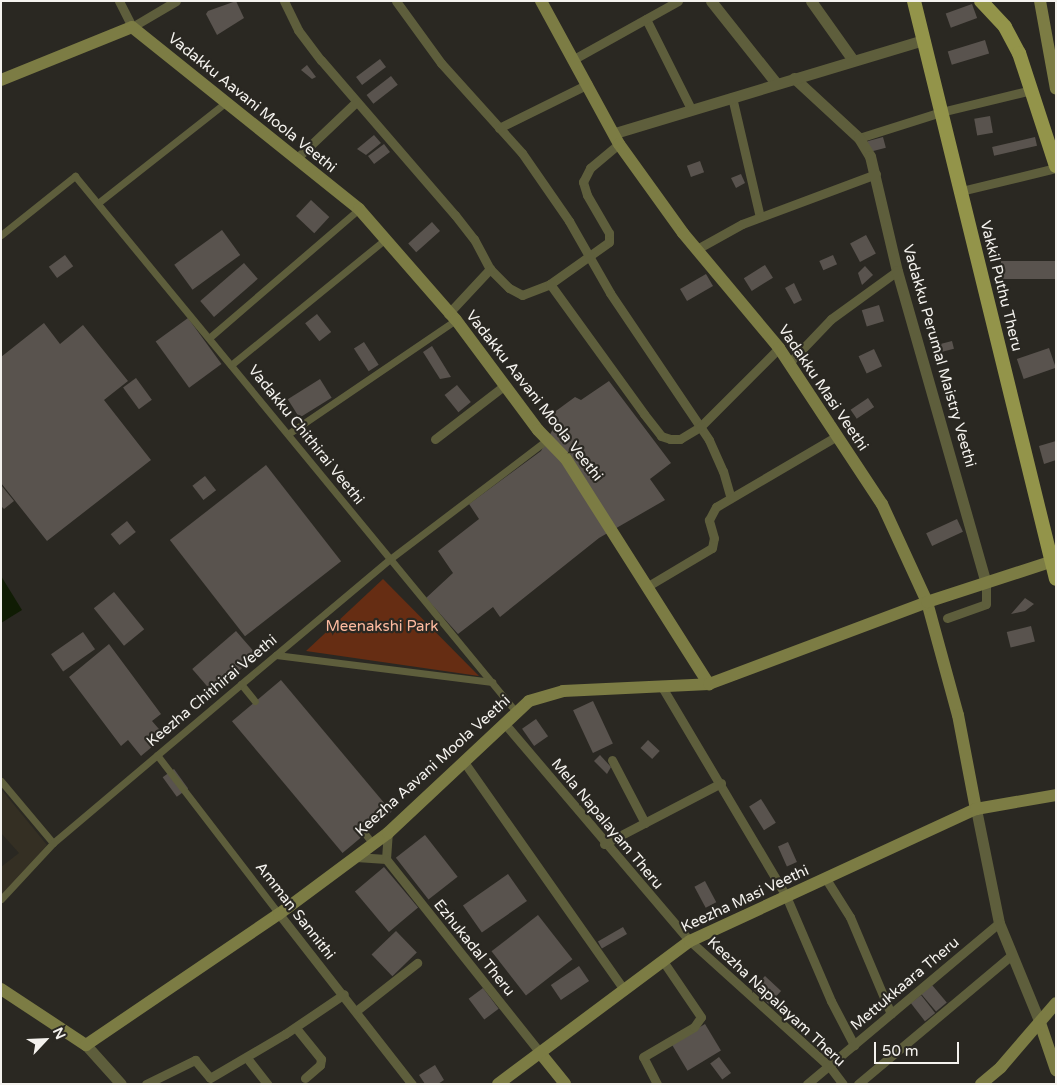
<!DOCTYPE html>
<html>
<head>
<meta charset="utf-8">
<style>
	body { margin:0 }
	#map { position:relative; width:1057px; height:1085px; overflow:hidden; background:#2a2822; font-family:"Varela Round",sans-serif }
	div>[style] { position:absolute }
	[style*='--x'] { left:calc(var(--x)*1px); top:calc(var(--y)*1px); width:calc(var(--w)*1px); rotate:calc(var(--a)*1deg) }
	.built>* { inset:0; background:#342f23 }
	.green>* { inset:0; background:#662d13 }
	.water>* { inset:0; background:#101c04 }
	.building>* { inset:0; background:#59534e; transform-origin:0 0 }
	.pedestrian>* { height:7px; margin:-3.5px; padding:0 3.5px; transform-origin:3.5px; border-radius:3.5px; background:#5e5e3c }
	.minor>* { height:9px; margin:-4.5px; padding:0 4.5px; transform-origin:4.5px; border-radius:4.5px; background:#5e5e3c }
	.tertiary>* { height:11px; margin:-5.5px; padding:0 5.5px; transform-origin:5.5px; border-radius:5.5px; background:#5e5e3c }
	.secondary>* { height:12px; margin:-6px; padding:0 6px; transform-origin:6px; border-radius:6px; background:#7c7c44 }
	.primary>* { height:14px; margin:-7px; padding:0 7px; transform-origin:7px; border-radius:7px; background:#93944a }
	span { translate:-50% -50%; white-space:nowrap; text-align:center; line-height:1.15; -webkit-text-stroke:4.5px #2a2822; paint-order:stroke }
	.street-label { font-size:15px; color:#f4f2ee }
	.park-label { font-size:15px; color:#febba0 }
	.frame { position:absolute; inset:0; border:2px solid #f4f2ee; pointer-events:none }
	.north { position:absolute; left:20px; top:1015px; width:50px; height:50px; -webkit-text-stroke:4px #2a2822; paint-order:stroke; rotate:65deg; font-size:14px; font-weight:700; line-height:20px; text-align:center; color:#f4f2ee }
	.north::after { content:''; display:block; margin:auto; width:18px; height:22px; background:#f4f2ee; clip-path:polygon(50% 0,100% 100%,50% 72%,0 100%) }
	.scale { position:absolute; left:874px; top:1042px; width:85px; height:22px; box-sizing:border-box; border:2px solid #f4f2ee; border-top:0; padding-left:6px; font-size:15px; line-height:18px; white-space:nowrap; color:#f4f2ee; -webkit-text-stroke:4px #2a2822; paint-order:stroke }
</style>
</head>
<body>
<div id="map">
	<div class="built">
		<i style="clip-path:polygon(1px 789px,47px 845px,1px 899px,1px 867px,19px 853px,1px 833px)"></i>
	</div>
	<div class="green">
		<i style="clip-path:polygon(383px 579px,479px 676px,306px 651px)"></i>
	</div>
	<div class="water">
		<i style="clip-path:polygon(1px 576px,22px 610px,1px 623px)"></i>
	</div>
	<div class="building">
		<i style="clip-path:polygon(236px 1px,244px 18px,217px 35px,206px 14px,208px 11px)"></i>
		<i style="left:972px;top:4px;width:15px;height:28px;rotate:70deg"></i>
		<i style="left:985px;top:40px;width:14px;height:39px;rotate:73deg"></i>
		<i style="left:380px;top:59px;width:10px;height:30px;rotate:53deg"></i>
		<i style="clip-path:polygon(307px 65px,316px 77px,312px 79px,301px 70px)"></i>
		<i style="left:391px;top:76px;width:11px;height:31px;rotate:52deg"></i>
		<i style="left:990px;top:116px;width:17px;height:16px;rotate:80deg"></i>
		<i style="clip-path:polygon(374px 135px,381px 143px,366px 155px,357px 149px)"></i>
		<i style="left:883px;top:137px;width:11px;height:16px;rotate:75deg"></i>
		<i style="left:1035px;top:137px;width:9px;height:44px;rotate:77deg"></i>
		<i style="left:384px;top:144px;width:10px;height:20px;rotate:53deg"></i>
		<i style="left:700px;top:161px;width:12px;height:14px;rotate:70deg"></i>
		<i style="clip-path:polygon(741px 174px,745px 183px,736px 188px,731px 178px)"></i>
		<i style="left:311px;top:200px;width:25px;height:22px;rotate:43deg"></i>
		<i style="left:432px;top:222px;width:12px;height:32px;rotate:48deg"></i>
		<i style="left:222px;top:230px;width:31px;height:59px;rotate:54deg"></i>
		<i style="left:866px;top:235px;width:21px;height:18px;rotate:62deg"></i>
		<i style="left:65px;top:255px;width:14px;height:20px;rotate:54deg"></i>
		<i style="left:833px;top:255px;width:10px;height:15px;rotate:66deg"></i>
		<i style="left:1056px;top:261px;width:18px;height:55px;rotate:90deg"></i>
		<i style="left:244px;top:263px;width:21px;height:58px;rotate:49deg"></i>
		<i style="left:765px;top:265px;width:15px;height:25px;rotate:58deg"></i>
		<i style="clip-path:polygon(865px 266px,873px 275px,862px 285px,858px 273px)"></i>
		<i style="left:706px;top:274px;width:14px;height:30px;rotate:60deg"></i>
		<i style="clip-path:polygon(794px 283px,802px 300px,794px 304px,785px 288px)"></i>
		<i style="left:879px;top:305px;width:17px;height:18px;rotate:73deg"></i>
		<i style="left:317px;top:314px;width:23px;height:15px;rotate:52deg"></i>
		<i style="left:188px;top:318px;width:57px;height:40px;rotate:54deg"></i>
		<i style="clip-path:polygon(44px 323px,60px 344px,83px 325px,128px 381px,104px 400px,151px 460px,47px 541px,1px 483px,1px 357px)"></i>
		<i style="left:952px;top:341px;width:8px;height:14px;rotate:76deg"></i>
		<i style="left:364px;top:342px;width:27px;height:12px;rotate:57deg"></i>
		<i style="clip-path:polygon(432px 346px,451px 377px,440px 379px,423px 352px)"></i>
		<i style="left:1049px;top:348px;width:21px;height:34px;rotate:71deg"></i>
		<i style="left:874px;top:349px;width:19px;height:17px;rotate:65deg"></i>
		<i style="left:136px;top:378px;width:27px;height:16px;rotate:54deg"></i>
		<i style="left:320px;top:379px;width:22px;height:38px;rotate:58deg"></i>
		<i style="clip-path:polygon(609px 381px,671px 463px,650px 479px,665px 500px,599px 538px,500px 617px,493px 607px,458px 634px,426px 598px,453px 573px,438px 551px,479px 519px,469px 504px,541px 451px,554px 427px,545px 419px,575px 397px,581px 400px)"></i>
		<i style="left:457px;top:385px;width:22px;height:16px;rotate:51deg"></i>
		<i style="left:868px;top:398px;width:11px;height:21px;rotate:56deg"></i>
		<i style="clip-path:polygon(1056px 441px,1056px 460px,1044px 464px,1039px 446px)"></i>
		<i style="left:266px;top:465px;width:122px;height:122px;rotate:52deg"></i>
		<i style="left:205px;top:476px;width:18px;height:16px;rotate:52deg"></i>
		<i style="clip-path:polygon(1px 485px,14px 501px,4px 509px,1px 506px)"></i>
		<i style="left:957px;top:519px;width:14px;height:34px;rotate:65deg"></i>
		<i style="left:127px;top:521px;width:14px;height:21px;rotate:51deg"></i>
		<i style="left:114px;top:592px;width:48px;height:26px;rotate:51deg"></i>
		<i style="clip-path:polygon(1025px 598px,1034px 604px,1025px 611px,1011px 614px)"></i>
		<i style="left:1031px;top:626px;width:16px;height:25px;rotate:76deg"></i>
		<i style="left:236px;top:631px;width:32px;height:58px;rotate:49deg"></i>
		<i style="left:83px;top:632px;width:21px;height:39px;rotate:55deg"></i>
		<i style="clip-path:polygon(109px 644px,161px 714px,152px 721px,165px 736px,141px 756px,128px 740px,121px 746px,69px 677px)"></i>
		<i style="left:281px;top:680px;width:172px;height:64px;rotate:50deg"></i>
		<i style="left:593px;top:701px;width:47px;height:22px;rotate:65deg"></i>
		<i style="left:536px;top:719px;width:21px;height:17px;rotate:55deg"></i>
		<i style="left:648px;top:740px;width:16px;height:11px;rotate:43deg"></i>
		<i style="clip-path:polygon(600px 755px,611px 767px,607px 774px,594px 761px)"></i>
		<i style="left:174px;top:769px;width:24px;height:14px;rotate:54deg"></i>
		<i style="left:761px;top:799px;width:28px;height:14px;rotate:58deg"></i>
		<i style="left:425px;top:835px;width:53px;height:37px;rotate:52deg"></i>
		<i style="left:788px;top:842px;width:22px;height:11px;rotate:66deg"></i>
		<i style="left:384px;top:867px;width:53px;height:38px;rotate:50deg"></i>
		<i style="left:508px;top:874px;width:33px;height:55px;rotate:55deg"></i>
		<i style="left:705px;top:881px;width:24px;height:12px;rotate:62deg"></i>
		<i style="left:538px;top:915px;width:56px;height:59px;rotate:52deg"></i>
		<i style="left:623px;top:927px;width:8px;height:29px;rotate:60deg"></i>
		<i style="left:396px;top:931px;width:30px;height:34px;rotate:46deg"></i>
		<i style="left:579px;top:966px;width:18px;height:34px;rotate:56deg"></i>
		<i style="left:765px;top:976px;width:22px;height:18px;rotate:43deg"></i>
		<i style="left:932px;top:985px;width:23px;height:14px;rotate:50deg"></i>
		<i style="left:483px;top:988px;width:26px;height:18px;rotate:53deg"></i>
		<i style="left:921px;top:995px;width:23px;height:13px;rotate:52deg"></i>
		<i style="left:705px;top:1024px;width:31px;height:39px;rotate:59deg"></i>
		<i style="left:719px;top:1057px;width:20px;height:11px;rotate:53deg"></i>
		<i style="clip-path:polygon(435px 1065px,444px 1080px,438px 1084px,425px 1084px,419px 1075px)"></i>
	</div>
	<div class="pedestrian">
		<i style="--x:98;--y:203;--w:160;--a:-38.2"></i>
		<i style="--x:1;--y:235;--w:95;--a:-38.6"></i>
		<i style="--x:75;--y:176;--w:694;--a:50.55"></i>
		<i style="--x:209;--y:338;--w:198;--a:-40.7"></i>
		<i style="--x:231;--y:365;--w:198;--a:-39.2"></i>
		<i style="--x:288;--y:434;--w:203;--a:-34.2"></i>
		<i style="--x:276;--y:655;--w:218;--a:7.1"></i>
		<i style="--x:241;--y:684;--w:22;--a:51"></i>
		<i style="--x:157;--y:755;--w:200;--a:52.5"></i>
		<i style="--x:1;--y:781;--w:81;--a:50"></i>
		<i style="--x:366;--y:835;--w:11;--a:52"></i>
		<i style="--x:1;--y:899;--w:76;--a:-47.1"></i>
		<i style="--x:53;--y:843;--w:246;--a:-40.2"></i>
		<i style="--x:241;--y:684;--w:194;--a:-40"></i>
		<i style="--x:390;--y:559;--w:197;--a:-37.2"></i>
	</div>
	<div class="minor">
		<i style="--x:119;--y:1;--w:29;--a:63"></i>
		<i style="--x:132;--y:27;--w:51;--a:-30.6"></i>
		<i style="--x:284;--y:1;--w:32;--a:64"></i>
		<i style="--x:298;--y:30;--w:38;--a:53"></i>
		<i style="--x:321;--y:60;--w:205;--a:49.2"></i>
		<i style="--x:455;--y:215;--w:31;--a:52"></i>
		<i style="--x:474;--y:239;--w:34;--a:62"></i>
		<i style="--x:490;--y:269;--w:27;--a:45"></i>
		<i style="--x:509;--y:288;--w:15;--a:28"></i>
		<i style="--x:522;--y:295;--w:30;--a:-21"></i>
		<i style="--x:550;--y:284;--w:72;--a:-35.4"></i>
		<i style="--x:609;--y:242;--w:9;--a:-90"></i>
		<i style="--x:609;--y:233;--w:44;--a:-120.1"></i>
		<i style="--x:587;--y:195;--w:14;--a:-107"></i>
		<i style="--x:583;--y:182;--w:16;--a:-63"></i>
		<i style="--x:590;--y:168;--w:38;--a:-40"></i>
		<i style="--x:396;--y:1;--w:77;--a:54"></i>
		<i style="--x:441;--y:63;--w:121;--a:48"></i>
		<i style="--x:522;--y:153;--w:83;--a:55.3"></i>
		<i style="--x:569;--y:221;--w:83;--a:60.3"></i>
		<i style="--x:610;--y:293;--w:177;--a:56"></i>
		<i style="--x:709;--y:440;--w:34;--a:66"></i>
		<i style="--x:723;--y:471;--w:26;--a:74"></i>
		<i style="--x:646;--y:19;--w:101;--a:63.4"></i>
		<i style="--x:574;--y:59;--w:119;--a:-29.1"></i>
		<i style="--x:732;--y:97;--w:123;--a:76.9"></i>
		<i style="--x:499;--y:128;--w:99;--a:-26.3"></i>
		<i style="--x:859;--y:138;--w:86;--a:-17.6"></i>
		<i style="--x:941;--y:112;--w:94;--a:-13.6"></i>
		<i style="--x:296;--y:159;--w:83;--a:-43.5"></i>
		<i style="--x:961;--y:191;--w:98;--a:-13.6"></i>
		<i style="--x:697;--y:249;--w:51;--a:-29.1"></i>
		<i style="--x:742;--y:224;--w:143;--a:-20.5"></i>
		<i style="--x:550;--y:284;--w:160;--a:54.1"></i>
		<i style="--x:644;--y:414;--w:28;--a:52"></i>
		<i style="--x:661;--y:436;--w:9;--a:18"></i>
		<i style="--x:670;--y:439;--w:10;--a:0"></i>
		<i style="--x:680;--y:439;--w:23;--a:-31"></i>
		<i style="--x:700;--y:427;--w:112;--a:-45"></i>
		<i style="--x:448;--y:314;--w:62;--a:-47"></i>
		<i style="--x:789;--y:363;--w:61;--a:-46.3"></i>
		<i style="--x:831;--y:319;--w:82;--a:-36"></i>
		<i style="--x:435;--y:439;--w:88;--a:-37.6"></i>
		<i style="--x:648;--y:586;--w:74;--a:-30.7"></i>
		<i style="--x:712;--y:548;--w:10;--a:-79"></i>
		<i style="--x:714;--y:538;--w:19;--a:-106"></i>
		<i style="--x:709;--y:520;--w:15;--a:-62"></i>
		<i style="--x:716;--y:507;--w:140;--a:-30.4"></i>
		<i style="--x:947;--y:618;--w:41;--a:-19.7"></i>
		<i style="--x:986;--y:604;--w:21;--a:-90"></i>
		<i style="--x:662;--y:687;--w:243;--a:59.3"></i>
		<i style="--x:786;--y:896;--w:114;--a:66.8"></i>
		<i style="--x:831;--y:1001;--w:50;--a:62.4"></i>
		<i style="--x:505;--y:724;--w:285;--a:49.6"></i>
		<i style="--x:690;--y:941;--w:188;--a:42"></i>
		<i style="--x:830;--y:1067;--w:21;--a:53"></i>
		<i style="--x:612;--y:760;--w:71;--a:62.4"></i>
		<i style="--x:464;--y:762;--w:279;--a:54.9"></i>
		<i style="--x:604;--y:844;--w:132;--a:-27.5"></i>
		<i style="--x:356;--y:857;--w:30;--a:4"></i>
		<i style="--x:386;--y:859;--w:26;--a:-86"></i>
		<i style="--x:386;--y:859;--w:249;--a:51.5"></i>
		<i style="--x:826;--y:879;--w:45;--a:57.7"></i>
		<i style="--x:850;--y:917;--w:105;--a:67.1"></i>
		<i style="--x:279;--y:914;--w:216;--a:52"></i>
		<i style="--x:356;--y:1011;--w:78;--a:-38.2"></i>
		<i style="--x:296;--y:1028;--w:40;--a:51"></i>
		<i style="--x:321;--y:1059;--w:6;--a:99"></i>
		<i style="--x:320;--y:1065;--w:20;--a:139"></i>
		<i style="--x:247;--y:1058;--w:33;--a:52"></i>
		<i style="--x:146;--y:1084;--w:55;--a:-26.1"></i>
		<i style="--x:195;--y:1060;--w:23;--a:50"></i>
		<i style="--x:210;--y:1078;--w:87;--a:-30.4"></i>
		<i style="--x:285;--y:1034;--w:71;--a:-34.1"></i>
		<i style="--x:657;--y:1084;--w:30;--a:-117"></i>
		<i style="--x:643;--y:1057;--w:59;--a:-30.5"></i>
		<i style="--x:694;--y:1027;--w:12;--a:-55"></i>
		<i style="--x:701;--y:1017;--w:68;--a:-124.2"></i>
		<i style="--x:807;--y:1084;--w:251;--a:-40"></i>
		<i style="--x:858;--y:1084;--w:201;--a:-40"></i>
	</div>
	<div class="tertiary">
		<i style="--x:711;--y:1;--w:105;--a:51.6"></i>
		<i style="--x:811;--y:1;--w:72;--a:54.6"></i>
		<i style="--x:794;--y:78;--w:88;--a:42.7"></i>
		<i style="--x:859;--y:138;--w:21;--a:59"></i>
		<i style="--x:870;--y:156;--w:118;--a:76.8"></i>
		<i style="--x:897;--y:271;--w:324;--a:74.1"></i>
		<i style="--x:615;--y:133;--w:323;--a:-16.8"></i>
		<i style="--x:976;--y:809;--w:116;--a:78.6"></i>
		<i style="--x:999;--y:923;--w:108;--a:67.7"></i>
		<i style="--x:86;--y:1045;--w:52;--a:48.1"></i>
	</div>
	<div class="secondary">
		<i style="--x:541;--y:1;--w:163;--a:61.4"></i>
		<i style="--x:619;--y:144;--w:110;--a:54.3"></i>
		<i style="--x:683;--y:233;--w:150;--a:50.1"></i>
		<i style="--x:779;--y:348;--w:187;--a:56.6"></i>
		<i style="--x:882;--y:504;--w:108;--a:65.3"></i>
		<i style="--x:927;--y:602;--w:117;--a:74.7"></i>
		<i style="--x:958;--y:715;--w:96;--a:79.2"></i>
		<i style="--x:1040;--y:1;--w:89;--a:79.7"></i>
		<i style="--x:1;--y:80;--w:141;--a:-22"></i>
		<i style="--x:132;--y:27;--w:291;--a:38.7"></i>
		<i style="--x:359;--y:209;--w:147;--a:48.9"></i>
		<i style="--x:456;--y:320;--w:137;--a:53.3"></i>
		<i style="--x:538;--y:430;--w:40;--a:46"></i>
		<i style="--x:566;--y:459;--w:267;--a:57.6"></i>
		<i style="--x:1;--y:989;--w:102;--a:33.4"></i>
		<i style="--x:86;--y:1045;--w:233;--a:-34.2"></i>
		<i style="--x:279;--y:914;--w:136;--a:-36.6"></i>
		<i style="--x:388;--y:833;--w:193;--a:-43.1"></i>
		<i style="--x:529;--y:701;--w:35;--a:-16"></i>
		<i style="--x:563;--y:691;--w:146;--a:-2.7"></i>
		<i style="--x:709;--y:684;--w:233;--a:-20.6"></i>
		<i style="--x:927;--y:602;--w:136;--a:-18"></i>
		<i style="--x:1040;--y:1023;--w:50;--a:71.2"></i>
		<i style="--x:541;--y:1054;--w:38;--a:51"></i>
		<i style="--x:498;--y:1084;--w:239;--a:-36.7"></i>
		<i style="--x:690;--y:941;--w:315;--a:-24.8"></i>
		<i style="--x:976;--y:809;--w:81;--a:-9.9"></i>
		<i style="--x:981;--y:1084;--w:26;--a:-40"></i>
		<i style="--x:1001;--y:1067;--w:84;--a:-49.3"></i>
	</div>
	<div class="primary">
		<i style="--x:914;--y:1;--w:595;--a:76.2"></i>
		<i style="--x:981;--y:1;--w:35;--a:47"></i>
		<i style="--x:1005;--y:27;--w:30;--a:62"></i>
		<i style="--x:1019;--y:53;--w:119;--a:71.9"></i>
	</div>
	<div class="street-label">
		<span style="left:252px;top:103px;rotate:39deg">Vadakku Aavani Moola Veethi</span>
		<span style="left:1001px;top:286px;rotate:76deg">Vakkil Puthu Theru</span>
		<span style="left:939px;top:356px;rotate:74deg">Vadakku Perumal Maistry Veethi</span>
		<span style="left:823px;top:388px;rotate:56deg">Vadakku Masi Veethi</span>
		<span style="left:534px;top:396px;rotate:52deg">Vadakku Aavani Moola Veethi</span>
		<span style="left:306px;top:435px;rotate:51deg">Vadakku Chithirai Veethi</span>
		<span style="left:212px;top:691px;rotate:-40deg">Keezha Chithirai Veethi</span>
		<span style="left:433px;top:766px;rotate:-42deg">Keezha Aavani Moola Veethi</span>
		<span style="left:607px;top:824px;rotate:50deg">Mela Napalayam Theru</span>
		<span style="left:745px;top:899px;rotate:-25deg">Keezha Masi Veethi</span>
		<span style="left:295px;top:911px;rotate:52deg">Amman Sannithi</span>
		<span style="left:474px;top:948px;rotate:51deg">Ezhukadal Theru</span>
		<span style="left:905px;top:984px;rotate:-40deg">Mettukkaara Theru</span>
		<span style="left:776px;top:1002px;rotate:43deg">Keezha Napalayam Theru</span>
	</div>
	<div class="park-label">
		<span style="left:382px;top:627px">Meenakshi Park</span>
	</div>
	<div class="frame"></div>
	<div class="north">N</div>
	<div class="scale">50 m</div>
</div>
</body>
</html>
